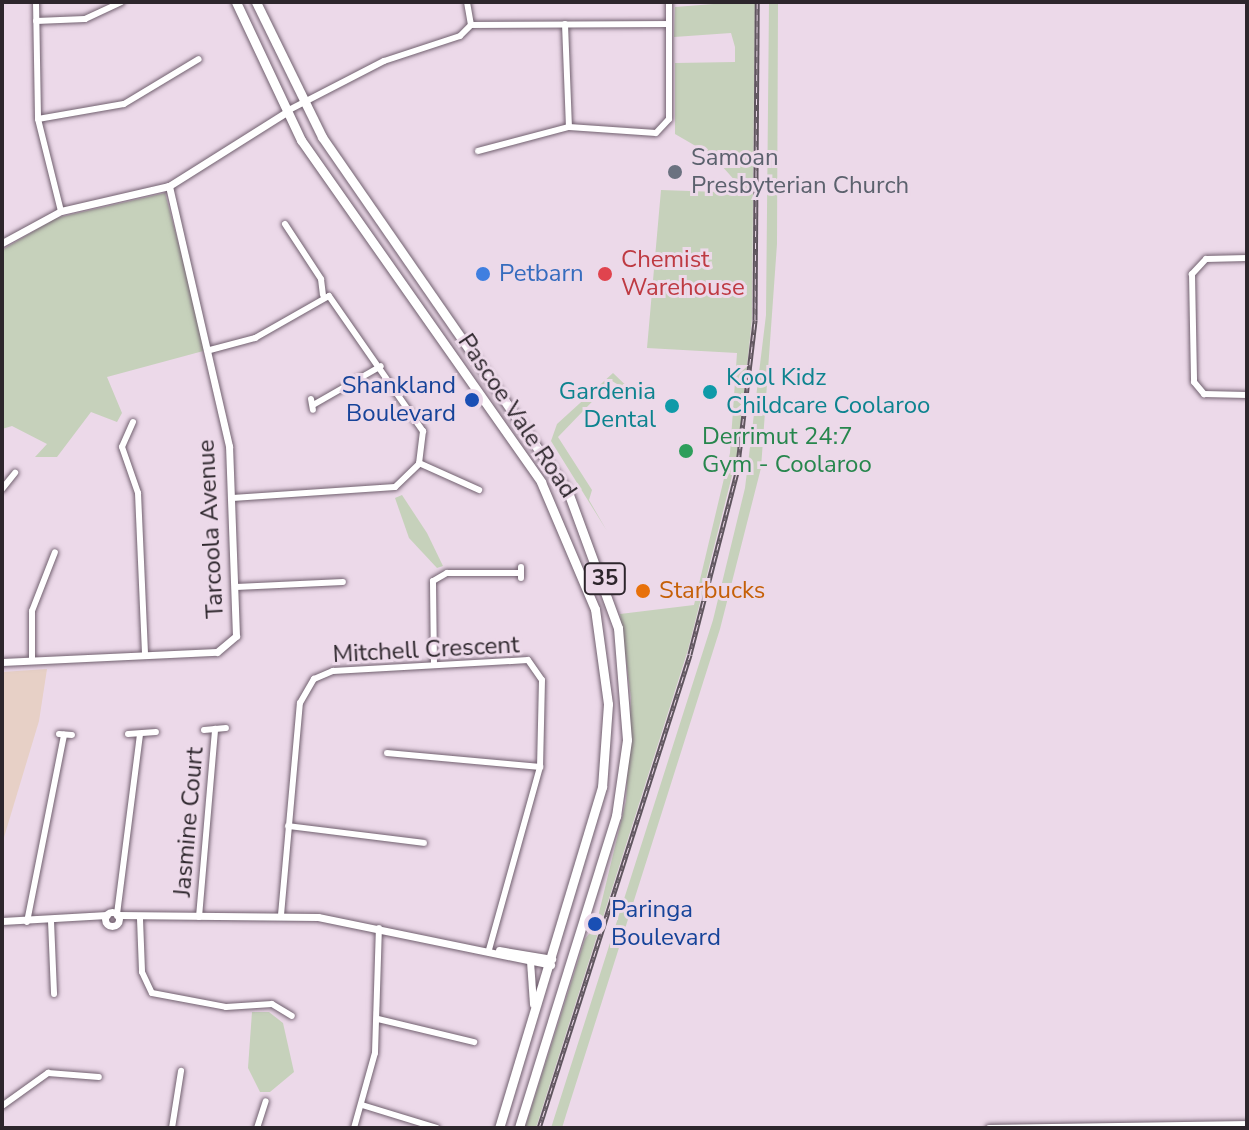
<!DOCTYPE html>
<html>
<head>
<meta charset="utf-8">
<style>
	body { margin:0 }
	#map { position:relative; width:1249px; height:1130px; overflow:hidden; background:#ecd9e9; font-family:"Nunito Sans",sans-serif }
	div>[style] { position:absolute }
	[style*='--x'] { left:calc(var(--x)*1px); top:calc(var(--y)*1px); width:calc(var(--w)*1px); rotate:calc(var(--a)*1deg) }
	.education>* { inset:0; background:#e7d0c6 }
	.green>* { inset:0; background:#c6d1bb }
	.roads { filter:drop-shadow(0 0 2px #71606f) drop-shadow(0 0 2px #71606f) }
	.minor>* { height:6px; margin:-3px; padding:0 3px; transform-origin:3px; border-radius:3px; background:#fff }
	.tertiary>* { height:7px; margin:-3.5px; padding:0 3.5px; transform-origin:3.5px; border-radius:3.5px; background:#fff }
	.tertiary>.ring { margin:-3.5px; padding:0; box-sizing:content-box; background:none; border:7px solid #fff; border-radius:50% }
	.primary>* { height:9px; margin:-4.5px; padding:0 4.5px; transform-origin:4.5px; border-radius:4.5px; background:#fff }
	.rail>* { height:5px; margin-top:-2.5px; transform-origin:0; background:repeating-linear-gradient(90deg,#ecd9e9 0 6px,#5f555e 0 12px); box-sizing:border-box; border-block:2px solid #5f555e }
	.dots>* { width:22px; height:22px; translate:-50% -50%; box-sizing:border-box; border:4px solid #ecd9e9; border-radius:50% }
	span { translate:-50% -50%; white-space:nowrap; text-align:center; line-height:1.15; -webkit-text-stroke:6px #ecd9e9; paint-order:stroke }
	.shield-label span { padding:2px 6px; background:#ecd9e9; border:2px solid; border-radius:6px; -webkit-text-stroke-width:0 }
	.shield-label { font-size:22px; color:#2d262c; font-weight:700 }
	.worship-label { font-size:24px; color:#5b616d }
	.left { translate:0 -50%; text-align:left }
	.health-label { font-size:24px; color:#be3a42 }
	.shop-label { font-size:24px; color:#366cbe }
	.culture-label { font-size:24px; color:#0d838f }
	.right { translate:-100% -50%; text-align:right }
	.transit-label { font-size:24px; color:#164399 }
	.street-label { font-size:24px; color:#2d262c }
	.leisure-label { font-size:24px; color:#27864d }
	.food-label { font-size:24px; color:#c56008 }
	.frame { position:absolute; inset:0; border:4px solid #2d262c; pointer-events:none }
</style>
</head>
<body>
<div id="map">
	<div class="education">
		<i style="clip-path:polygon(47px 669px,39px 721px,2px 844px,2px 672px)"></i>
	</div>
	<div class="green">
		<i style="clip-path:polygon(739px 2px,755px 2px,754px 89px,752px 319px,738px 452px,688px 650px,536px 1128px,525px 1128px,585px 939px,596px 925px,626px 801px,631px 698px,620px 614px,694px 605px,730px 453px,737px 353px,647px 348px,661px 190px,746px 193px,713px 156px,675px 134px,675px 63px,735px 62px,735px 47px,731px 33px,674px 37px,675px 7px)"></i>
		<i style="clip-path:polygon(769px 2px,778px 2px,777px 244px,761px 468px,720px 629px,566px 1115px,562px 1128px,551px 1128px,713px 620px,745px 488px,766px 315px)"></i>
		<i style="clip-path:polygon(165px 193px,207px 350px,107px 377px,122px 413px,117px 422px,91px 412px,57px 457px,35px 457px,47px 444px,12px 426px,2px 429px,2px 250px,56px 218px)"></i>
		<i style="clip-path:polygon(613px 373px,637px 396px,612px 381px,558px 437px,592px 490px,589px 500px,607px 531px,551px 441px,557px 424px)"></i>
		<i style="clip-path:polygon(402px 495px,427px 533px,443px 566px,437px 568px,409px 538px,395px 498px)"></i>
		<i style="clip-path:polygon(252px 1012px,269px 1012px,283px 1023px,294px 1072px,270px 1092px,260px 1092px,248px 1068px)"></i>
	</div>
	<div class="roads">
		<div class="minor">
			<i style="--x:36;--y:2;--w:117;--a:89"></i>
			<i style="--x:38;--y:119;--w:95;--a:76"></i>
			<i style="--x:36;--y:21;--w:49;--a:-2.3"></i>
			<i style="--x:85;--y:19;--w:40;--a:-25"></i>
			<i style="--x:565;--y:24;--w:103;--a:87.8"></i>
			<i style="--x:569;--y:127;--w:87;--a:3.9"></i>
			<i style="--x:656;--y:133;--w:19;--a:-47"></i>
			<i style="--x:669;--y:119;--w:117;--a:-90"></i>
			<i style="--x:471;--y:25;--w:198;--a:-0.3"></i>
			<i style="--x:287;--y:111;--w:109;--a:-27.3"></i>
			<i style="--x:384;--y:61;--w:80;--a:-18.2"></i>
			<i style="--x:460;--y:36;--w:16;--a:-45"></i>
			<i style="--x:471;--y:25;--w:23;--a:-100"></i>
			<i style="--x:38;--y:119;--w:87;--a:-9.9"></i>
			<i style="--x:124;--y:104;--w:87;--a:-31"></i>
			<i style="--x:478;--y:151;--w:94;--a:-14.8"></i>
			<i style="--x:285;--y:224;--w:66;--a:56.8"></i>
			<i style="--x:321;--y:279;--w:16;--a:83"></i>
			<i style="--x:1247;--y:258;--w:41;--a:178.6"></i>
			<i style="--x:1206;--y:259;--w:21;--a:133"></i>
			<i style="--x:1192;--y:274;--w:108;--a:88.9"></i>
			<i style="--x:1194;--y:382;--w:16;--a:50"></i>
			<i style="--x:1204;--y:394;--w:43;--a:1.3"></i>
			<i style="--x:210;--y:350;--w:47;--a:-14.9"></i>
			<i style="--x:255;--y:338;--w:85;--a:-29.6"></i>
			<i style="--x:329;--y:296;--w:165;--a:55.2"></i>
			<i style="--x:423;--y:431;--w:33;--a:97"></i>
			<i style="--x:419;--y:464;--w:33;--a:136"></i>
			<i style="--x:395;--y:487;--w:163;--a:176.1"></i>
			<i style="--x:311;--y:399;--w:11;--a:80"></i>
			<i style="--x:313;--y:405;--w:78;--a:-29.8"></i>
			<i style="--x:133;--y:422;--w:27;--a:114"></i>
			<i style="--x:122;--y:447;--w:49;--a:70.8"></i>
			<i style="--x:138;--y:493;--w:163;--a:87.5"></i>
			<i style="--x:419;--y:463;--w:66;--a:24.2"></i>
			<i style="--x:2;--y:489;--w:21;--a:-51"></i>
			<i style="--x:521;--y:578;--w:11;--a:-90"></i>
			<i style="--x:236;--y:587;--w:107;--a:-2.7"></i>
			<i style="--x:32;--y:661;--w:50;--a:-90"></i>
			<i style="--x:32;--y:611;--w:63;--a:-68.7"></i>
			<i style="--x:434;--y:665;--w:84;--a:-90.7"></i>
			<i style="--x:433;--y:581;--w:16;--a:-30"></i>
			<i style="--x:447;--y:573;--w:73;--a:0"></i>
			<i style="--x:204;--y:730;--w:22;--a:-5"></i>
			<i style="--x:59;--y:734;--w:13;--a:4"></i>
			<i style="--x:128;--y:734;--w:28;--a:-4"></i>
			<i style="--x:387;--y:753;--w:154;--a:5.2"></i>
			<i style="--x:288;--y:826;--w:137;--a:7.1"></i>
			<i style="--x:117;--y:914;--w:181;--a:-82.7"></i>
			<i style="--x:281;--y:915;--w:213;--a:-84.9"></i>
			<i style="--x:300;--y:703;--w:28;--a:-60"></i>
			<i style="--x:314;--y:679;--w:21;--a:-23"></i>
			<i style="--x:333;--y:671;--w:195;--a:-3.2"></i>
			<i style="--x:528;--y:660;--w:24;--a:55"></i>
			<i style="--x:542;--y:680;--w:87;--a:91.3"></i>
			<i style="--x:540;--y:767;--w:190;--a:105.6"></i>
			<i style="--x:199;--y:917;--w:189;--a:-85.1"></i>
			<i style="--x:140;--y:919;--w:53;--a:87.8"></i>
			<i style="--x:142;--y:972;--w:23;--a:65"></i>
			<i style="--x:152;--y:993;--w:75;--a:10.7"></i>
			<i style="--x:226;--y:1007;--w:46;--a:-3.7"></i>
			<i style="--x:272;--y:1004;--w:23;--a:31"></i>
			<i style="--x:51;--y:921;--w:73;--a:87.6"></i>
			<i style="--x:27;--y:922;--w:191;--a:-78.8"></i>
			<i style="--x:378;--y:1019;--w:99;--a:13.5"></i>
			<i style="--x:362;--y:1105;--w:78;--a:17"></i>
			<i style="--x:2;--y:1106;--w:57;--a:-35.7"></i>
			<i style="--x:48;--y:1073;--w:51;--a:4.5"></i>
			<i style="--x:172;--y:1128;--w:58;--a:-81"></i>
			<i style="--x:257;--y:1128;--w:28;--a:-72"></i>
			<i style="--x:354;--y:1128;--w:78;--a:-74.4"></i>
			<i style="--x:375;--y:1053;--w:125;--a:-88.2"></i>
			<i style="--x:989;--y:1128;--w:258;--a:-0.9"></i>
		</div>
		<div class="tertiary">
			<i style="--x:2;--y:243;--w:67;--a:-28.5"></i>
			<i style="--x:61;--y:211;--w:111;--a:-13"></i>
			<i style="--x:169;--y:186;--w:137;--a:-32.2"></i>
			<i style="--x:2;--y:662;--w:215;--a:-2.7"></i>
			<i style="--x:217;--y:652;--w:25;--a:-40"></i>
			<i style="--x:236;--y:636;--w:190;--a:-92.1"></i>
			<i style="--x:229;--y:446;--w:267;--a:-103"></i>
			<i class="ring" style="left:105px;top:912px;width:7px;height:7px"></i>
			<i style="--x:117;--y:915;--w:201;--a:0.6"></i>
			<i style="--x:318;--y:917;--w:238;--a:11.6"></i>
			<i style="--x:2;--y:921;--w:105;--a:-3.3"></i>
			<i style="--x:499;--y:950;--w:54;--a:9.6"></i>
			<i style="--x:530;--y:961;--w:43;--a:86"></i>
		</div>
		<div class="primary">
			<i style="--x:236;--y:2;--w:153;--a:64.8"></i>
			<i style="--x:301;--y:140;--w:418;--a:54.9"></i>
			<i style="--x:541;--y:482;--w:138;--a:67"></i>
			<i style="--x:595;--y:609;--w:96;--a:82.2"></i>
			<i style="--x:608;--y:704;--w:83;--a:94.1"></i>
			<i style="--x:602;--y:787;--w:356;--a:106.8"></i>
			<i style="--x:256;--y:2;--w:150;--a:63.9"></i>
			<i style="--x:322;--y:137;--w:432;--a:55.3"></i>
			<i style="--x:568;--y:492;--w:145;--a:69.8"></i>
			<i style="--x:618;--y:628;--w:112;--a:85.4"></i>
			<i style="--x:627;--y:740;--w:77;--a:98.2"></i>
			<i style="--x:616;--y:816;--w:327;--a:107.3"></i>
		</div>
	</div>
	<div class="rail">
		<i style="--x:539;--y:1128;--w:497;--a:-72.3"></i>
		<i style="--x:690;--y:654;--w:188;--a:-75.5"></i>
		<i style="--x:737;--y:472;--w:153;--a:-83.2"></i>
		<i style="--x:755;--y:320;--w:318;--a:-89.6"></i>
	</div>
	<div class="dots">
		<i style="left:675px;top:172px;background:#6b7280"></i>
		<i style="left:483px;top:274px;background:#3f7fe0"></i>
		<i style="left:605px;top:274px;background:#e0444e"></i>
		<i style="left:710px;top:392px;background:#0f9aa8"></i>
		<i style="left:472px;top:400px;background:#1a4fb4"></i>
		<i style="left:672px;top:406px;background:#0f9aa8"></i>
		<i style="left:686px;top:451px;background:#2e9e5b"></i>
		<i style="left:643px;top:591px;background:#e8710a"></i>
		<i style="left:595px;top:924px;background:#1a4fb4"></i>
	</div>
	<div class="shield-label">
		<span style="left:605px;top:579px">35</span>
	</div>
	<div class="worship-label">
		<span class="left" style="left:691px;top:172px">Samoan<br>Presbyterian Church</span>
	</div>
	<div class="health-label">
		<span class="left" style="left:621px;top:274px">Chemist<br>Warehouse</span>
	</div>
	<div class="shop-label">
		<span class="left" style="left:499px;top:274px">Petbarn</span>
	</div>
	<div class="culture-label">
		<span class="left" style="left:726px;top:392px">Kool Kidz<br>Childcare Coolaroo</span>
		<span class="right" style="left:656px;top:406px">Gardenia<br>Dental</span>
	</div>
	<div class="transit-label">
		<span class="right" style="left:456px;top:400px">Shankland<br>Boulevard</span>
		<span class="left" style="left:611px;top:924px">Paringa<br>Boulevard</span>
	</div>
	<div class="street-label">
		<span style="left:517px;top:416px;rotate:56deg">Pascoe Vale Road</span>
		<span style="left:211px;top:529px;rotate:-93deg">Tarcoola Avenue</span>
		<span style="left:426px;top:650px;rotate:-3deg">Mitchell Crescent</span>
		<span style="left:189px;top:822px;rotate:-85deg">Jasmine Court</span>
	</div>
	<div class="leisure-label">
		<span class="left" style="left:702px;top:451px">Derrimut 24:7<br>Gym - Coolaroo</span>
	</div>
	<div class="food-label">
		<span class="left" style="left:659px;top:591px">Starbucks</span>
	</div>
	<div class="frame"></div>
</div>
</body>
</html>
